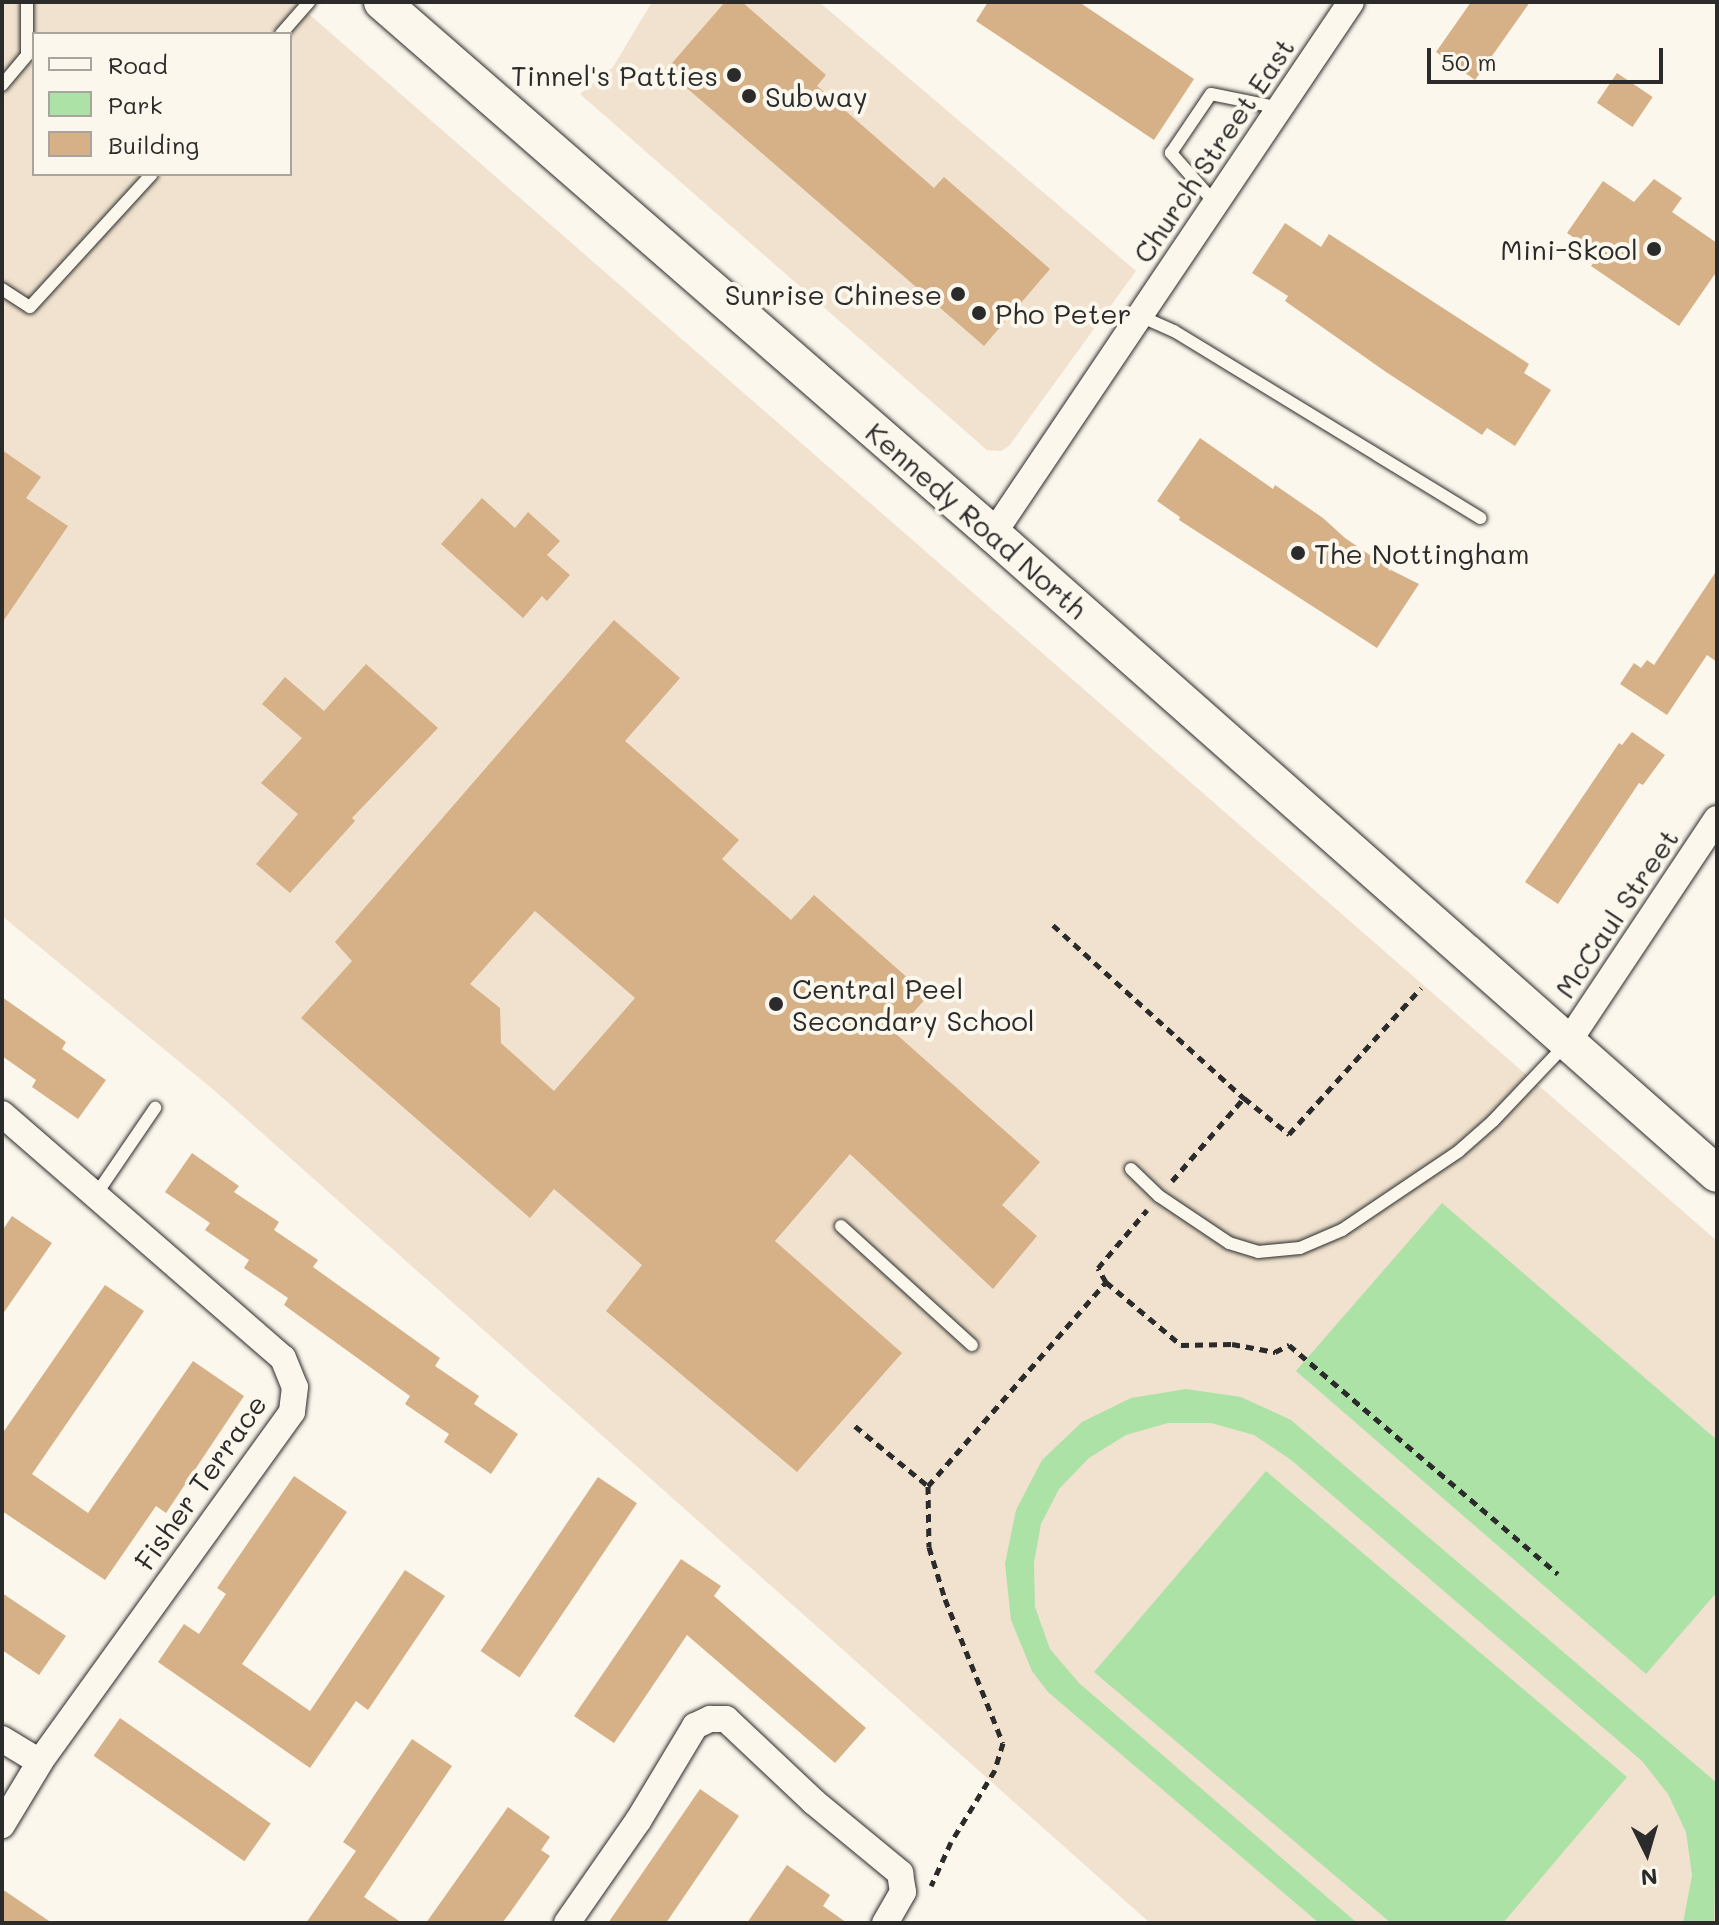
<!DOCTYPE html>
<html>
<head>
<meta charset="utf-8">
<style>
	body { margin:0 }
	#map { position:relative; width:1719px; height:1925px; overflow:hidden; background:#fbf7ec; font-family:Mali,sans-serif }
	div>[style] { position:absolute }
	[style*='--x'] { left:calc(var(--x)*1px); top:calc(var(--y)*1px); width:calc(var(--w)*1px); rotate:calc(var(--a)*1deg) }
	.built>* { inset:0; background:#f0e2ce }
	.green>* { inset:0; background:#ace2a6 }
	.building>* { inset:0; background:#d6b187; transform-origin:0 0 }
	.path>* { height:5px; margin-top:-2.5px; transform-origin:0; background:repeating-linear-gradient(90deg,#2b2b2b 0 8px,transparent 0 14px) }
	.roads { filter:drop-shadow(0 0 2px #2b2b2b) drop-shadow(0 0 2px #2b2b2b) }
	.service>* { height:12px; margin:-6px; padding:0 6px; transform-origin:6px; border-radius:6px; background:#fbf7ec }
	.minor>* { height:26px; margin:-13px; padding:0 13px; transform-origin:13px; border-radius:13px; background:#fbf7ec }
	.secondary>* { height:36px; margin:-18px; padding:0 18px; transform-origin:18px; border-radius:18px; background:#fbf7ec }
	.dots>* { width:22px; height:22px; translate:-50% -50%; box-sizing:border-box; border:4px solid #fbf7ec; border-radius:50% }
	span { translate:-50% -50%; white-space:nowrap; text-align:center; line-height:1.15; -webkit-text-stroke:8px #fbf7ec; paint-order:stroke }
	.poi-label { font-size:28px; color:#2b2b2b }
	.right { translate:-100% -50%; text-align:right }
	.left { translate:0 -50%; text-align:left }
	.street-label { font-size:28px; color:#2b2b2b }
	.frame { position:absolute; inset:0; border:4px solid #2b2b2b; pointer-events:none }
	.legend { position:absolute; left:32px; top:32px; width:260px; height:144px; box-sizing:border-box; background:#fbf7ec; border:2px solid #a8a59f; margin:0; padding:10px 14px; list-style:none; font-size:24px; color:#2b2b2b }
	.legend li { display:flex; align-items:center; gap:16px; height:40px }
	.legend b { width:40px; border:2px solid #a8a59f }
	.north { position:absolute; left:1607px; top:1813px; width:80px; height:80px; -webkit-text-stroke:6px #fbf7ec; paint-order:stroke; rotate:175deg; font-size:22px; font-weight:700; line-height:32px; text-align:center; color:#2b2b2b }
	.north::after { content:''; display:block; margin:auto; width:28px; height:36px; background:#2b2b2b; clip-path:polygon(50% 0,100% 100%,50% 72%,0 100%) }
	.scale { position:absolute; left:1427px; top:48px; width:236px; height:36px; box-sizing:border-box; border:4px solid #2b2b2b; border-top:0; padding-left:10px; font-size:24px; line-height:28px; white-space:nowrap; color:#2b2b2b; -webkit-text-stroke:6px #fbf7ec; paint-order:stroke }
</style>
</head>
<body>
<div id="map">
	<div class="built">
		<i style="clip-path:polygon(evenodd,2px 2px,295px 2px,1717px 1241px,1717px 1923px,1150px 1923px,215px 1091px,2px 916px,2px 2px,34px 34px,290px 34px,290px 174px,34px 174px,34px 34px)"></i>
		<i style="clip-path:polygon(652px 2px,819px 2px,1136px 271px,1009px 446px,1001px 451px,987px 450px,580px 94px,613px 67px)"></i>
	</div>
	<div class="green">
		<i style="clip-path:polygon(1442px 1203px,1717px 1440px,1717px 1592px,1646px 1674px,1296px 1371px)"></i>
		<i style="clip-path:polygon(1186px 1389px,1241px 1397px,1291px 1420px,1717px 1783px,1714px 1923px,1683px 1923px,1692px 1875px,1686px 1832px,1668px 1794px,1642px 1761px,1290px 1459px,1254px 1435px,1211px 1423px,1168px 1423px,1126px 1435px,1089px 1458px,1059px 1489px,1041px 1524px,1034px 1563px,1035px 1607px,1050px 1649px,1079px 1683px,1357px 1923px,1319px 1923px,1048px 1692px,1032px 1671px,1011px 1620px,1005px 1564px,1016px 1510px,1042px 1460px,1082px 1422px,1131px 1398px)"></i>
		<i style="clip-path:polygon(1266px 1471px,1627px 1777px,1503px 1923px,1391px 1923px,1094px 1672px)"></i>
	</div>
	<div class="building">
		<i style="clip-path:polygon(725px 2px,742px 2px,826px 75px,817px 86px,934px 188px,944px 177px,1050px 269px,984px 346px,666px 70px)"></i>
		<i style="clip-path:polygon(988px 2px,1079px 2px,1194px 79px,1154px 140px,976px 21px)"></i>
		<i style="clip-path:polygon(1471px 2px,1530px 2px,1475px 80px,1436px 52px)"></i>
		<i style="left:1617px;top:73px;width:43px;height:36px;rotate:34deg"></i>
		<i style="clip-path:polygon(1654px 179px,1682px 198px,1672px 212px,1717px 243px,1717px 271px,1679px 326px,1591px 266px,1599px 255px,1567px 233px,1603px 181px,1634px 202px)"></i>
		<i style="clip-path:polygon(1285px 223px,1321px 247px,1329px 234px,1529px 364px,1524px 373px,1551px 390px,1515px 446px,1487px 428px,1482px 435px,1386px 372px,1285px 301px,1288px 296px,1252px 273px)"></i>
		<i style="clip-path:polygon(1200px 438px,1273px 489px,1275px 485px,1323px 518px,1345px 538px,1393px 571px,1419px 584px,1377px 648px,1179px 520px,1180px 517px,1157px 501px)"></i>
		<i style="clip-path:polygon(2px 450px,41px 477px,26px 498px,68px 526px,2px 623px)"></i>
		<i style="clip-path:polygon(482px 498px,515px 528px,528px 512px,560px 541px,547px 555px,570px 575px,547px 601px,542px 596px,523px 618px,441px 544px)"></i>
		<i style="clip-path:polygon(1717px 570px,1717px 662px,1707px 655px,1667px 715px,1620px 684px,1634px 663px,1641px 668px,1647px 660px,1654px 665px)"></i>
		<i style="clip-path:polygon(evenodd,614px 620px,680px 678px,625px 741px,739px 840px,722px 859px,791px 920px,814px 895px,928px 996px,895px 1033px,1040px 1162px,1002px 1205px,1037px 1236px,993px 1289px,850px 1154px,775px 1241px,902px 1353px,797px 1472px,606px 1311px,642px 1265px,554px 1189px,530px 1218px,301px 1018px,352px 961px,335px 942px,614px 620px,535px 911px,635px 998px,554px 1091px,501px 1043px,500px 1008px,470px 984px,535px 911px)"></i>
		<i style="clip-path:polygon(366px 664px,438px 728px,352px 818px,355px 821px,290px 893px,256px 864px,298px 814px,261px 783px,302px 738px,262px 704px,285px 677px,324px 711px)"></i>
		<i style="clip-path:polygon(1632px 732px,1665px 755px,1643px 785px,1639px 783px,1558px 904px,1525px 882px,1619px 743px,1622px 745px)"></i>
		<i style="clip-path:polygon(2px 997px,66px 1042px,62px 1049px,106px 1080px,78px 1119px,32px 1087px,36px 1080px,2px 1056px)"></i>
		<i style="clip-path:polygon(192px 1153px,239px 1186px,234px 1192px,279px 1222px,274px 1230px,318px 1260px,313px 1267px,440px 1358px,435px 1366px,479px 1396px,474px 1404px,518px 1434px,491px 1474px,444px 1442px,449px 1434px,405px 1404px,410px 1396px,284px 1305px,288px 1298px,244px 1268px,249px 1260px,205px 1230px,210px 1223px,165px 1192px)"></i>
		<i style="clip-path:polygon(12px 1216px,52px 1243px,2px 1315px,2px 1231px)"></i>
		<i style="clip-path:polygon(105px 1285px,144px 1311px,32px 1474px,88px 1513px,193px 1361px,244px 1396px,166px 1513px,156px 1506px,105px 1580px,2px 1511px,2px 1434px)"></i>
		<i style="clip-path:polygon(294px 1476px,347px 1512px,242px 1664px,310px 1711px,405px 1570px,445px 1596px,368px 1710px,356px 1701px,310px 1768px,158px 1662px,184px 1624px,199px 1634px,226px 1594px,217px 1588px)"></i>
		<i style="left:598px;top:1477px;width:47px;height:210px;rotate:34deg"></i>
		<i style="clip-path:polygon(681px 1559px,721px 1586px,714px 1596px,866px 1728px,835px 1763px,687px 1635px,614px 1743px,574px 1716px)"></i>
		<i style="clip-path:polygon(2px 1593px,66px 1636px,39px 1675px,2px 1650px)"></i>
		<i style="left:120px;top:1718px;width:184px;height:46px;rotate:35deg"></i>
		<i style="clip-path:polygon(412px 1739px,452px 1766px,364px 1897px,402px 1923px,306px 1923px,356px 1851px,343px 1842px)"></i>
		<i style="clip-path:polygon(700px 1789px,739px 1816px,666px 1923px,608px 1923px)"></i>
		<i style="clip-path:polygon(508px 1807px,550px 1837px,541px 1850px,550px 1856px,509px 1914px,502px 1923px,426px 1923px)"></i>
		<i style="clip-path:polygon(787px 1865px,830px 1895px,823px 1906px,847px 1923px,747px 1923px)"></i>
		<i style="clip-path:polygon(2px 1889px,52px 1923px,2px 1923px)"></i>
	</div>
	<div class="path">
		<i style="--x:1053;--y:925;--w:258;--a:42.2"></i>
		<i style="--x:1172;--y:1181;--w:110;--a:-49.1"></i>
		<i style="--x:1244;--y:1098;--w:58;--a:38.7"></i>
		<i style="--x:1289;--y:1134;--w:197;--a:-47.9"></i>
		<i style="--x:1106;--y:1282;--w:98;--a:40"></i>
		<i style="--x:1181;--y:1345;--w:51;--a:-1.1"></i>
		<i style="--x:1232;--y:1344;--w:44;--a:10.5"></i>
		<i style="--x:1275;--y:1352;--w:16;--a:-27"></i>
		<i style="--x:1289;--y:1345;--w:353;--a:40.4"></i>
		<i style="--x:855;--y:1426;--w:94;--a:39.4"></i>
		<i style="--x:928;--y:1486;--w:61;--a:89.1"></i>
		<i style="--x:929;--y:1547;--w:54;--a:72.9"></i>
		<i style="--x:945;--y:1599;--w:155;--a:68.1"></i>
		<i style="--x:1003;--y:1743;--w:28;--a:107"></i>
		<i style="--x:995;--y:1770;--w:84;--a:121.4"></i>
		<i style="--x:951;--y:1842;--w:48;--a:114.4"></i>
		<i style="--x:928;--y:1486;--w:271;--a:-48.9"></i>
		<i style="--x:1106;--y:1282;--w:16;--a:-120"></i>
		<i style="--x:1098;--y:1268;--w:76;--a:-49.8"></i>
	</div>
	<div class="roads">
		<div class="service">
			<i style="--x:281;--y:34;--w:43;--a:-48.8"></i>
			<i style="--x:2;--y:85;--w:39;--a:-50"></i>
			<i style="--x:27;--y:55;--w:53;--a:-90"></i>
			<i style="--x:1215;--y:203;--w:67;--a:-131.3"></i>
			<i style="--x:1171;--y:153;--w:71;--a:-55.9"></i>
			<i style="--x:1211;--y:94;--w:70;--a:11.5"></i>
			<i style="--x:2;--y:289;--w:33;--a:33"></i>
			<i style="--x:30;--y:307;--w:180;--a:-47.5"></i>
			<i style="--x:1140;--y:316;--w:37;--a:24"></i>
			<i style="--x:1174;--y:331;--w:359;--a:31.4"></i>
			<i style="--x:1131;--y:1169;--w:39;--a:44"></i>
			<i style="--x:1159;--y:1196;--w:84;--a:33.9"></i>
			<i style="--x:1229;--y:1243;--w:30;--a:17"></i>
			<i style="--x:1258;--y:1252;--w:42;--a:-5.4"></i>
			<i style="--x:1300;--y:1248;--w:46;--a:-23.2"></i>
			<i style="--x:1342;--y:1230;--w:141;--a:-34"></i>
			<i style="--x:1459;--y:1151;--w:45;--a:-41.4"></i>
			<i style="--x:1493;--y:1121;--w:105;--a:-46.5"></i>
			<i style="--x:95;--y:1196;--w:107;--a:-55.7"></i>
			<i style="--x:841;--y:1226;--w:177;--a:42.3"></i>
		</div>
		<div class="minor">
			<i style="--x:993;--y:534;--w:641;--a:-56.06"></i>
			<i style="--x:1568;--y:1042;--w:268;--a:-56.3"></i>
			<i style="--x:2;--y:1114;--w:372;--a:41"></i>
			<i style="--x:283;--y:1358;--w:31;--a:68"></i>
			<i style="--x:295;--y:1387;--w:25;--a:97"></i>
			<i style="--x:292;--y:1412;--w:431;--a:125.8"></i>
			<i style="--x:40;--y:1762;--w:74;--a:121.1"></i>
			<i style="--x:2;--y:1739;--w:44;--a:31.2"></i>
			<i style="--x:567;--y:1923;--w:124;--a:-55.2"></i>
			<i style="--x:638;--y:1821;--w:111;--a:-59"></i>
			<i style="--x:695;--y:1726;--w:17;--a:-25"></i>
			<i style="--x:710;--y:1719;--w:16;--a:0"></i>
			<i style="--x:726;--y:1719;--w:121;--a:43.3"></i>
			<i style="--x:814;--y:1802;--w:112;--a:39.5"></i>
			<i style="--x:900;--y:1873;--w:19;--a:81"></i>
			<i style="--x:903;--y:1892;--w:36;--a:120"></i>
		</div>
		<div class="secondary">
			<i style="--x:382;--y:2;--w:810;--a:41.05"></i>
			<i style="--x:993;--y:534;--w:966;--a:41.48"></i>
		</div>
	</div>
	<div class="dots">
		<i style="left:734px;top:75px;background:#2b2b2b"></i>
		<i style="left:749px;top:96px;background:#2b2b2b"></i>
		<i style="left:1654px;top:249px;background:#2b2b2b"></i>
		<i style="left:958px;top:294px;background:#2b2b2b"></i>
		<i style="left:979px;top:313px;background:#2b2b2b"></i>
		<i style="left:1298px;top:553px;background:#2b2b2b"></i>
		<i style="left:776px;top:1004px;background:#2b2b2b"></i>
	</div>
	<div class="poi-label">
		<span class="right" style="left:718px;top:75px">Tinnel's Patties</span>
		<span class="left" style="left:765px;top:96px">Subway</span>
		<span class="right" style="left:1638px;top:249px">Mini-Skool</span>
		<span class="right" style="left:942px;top:294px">Sunrise Chinese</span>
		<span class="left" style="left:995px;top:313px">Pho Peter</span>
		<span class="left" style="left:1314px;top:553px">The Nottingham</span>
		<span class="left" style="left:792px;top:1004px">Central Peel<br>Secondary School</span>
	</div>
	<div class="street-label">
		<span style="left:1213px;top:150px;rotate:-56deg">Church Street East</span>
		<span style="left:977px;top:520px;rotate:41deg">Kennedy Road North</span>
		<span style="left:1616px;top:913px;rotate:-56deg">McCaul Street</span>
		<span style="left:200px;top:1482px;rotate:-55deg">Fisher Terrace</span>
	</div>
	<div class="frame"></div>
	<ul class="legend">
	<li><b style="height:10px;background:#fbf7ec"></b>Road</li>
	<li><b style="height:22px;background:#ace2a6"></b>Park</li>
	<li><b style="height:22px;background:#d6b187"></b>Building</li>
	</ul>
	<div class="north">N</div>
	<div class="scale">50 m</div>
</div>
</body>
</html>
